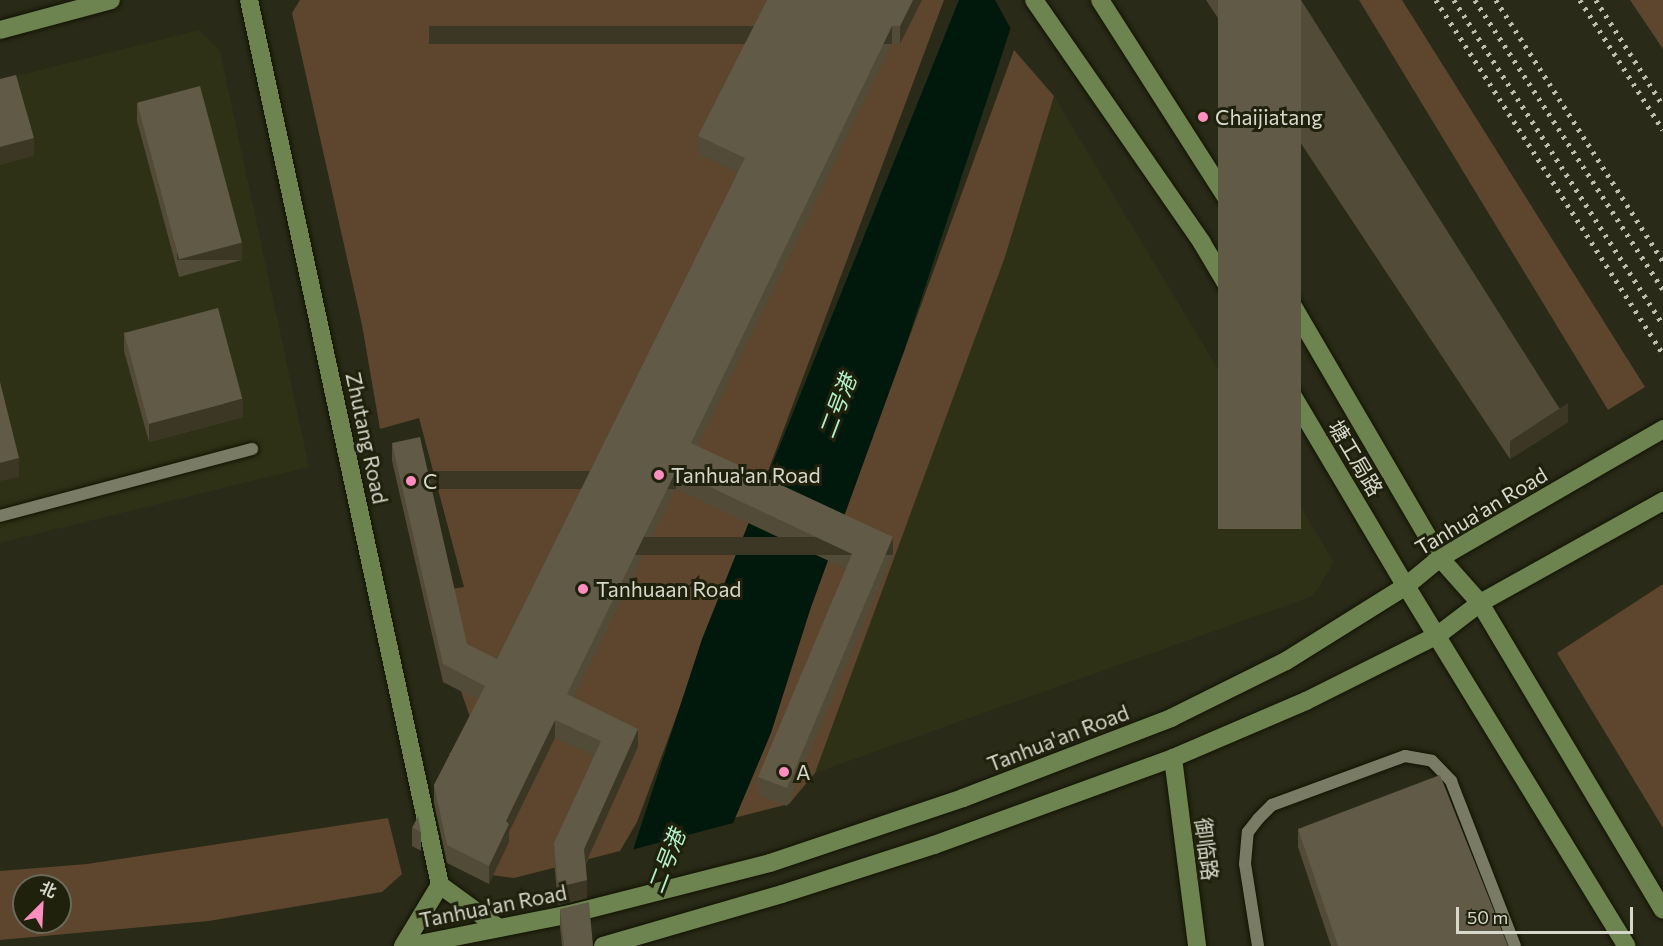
<!DOCTYPE html>
<html>
<head>
<meta charset="utf-8">
<style>
	body { margin:0 }
	#map { position:relative; width:1663px; height:946px; overflow:hidden; background:#292a17; font-family:Commissioner,"Noto Sans SC",sans-serif }
	div>[style] { position:absolute }
	[style*='--x'] { left:calc(var(--x)*1px); top:calc(var(--y)*1px); width:calc(var(--w)*1px); rotate:calc(var(--a)*1deg) }
	.built>* { inset:0; background:#2f3116 }
	.green>* { inset:0; background:#5e452d }
	.water>* { inset:0; background:#01190d }
	.pier>* { inset:0; background:#292a17 }
	.roads { filter:drop-shadow(0 0 2px #121302) drop-shadow(0 0 2px #121302) }
	.lane>* { height:12px; margin:-6px; padding:0 6px; transform-origin:6px; border-radius:6px; background:#797b64 }
	.secondary>* { height:18px; margin:-9px; padding:0 9px; transform-origin:9px; border-radius:9px; background:#6e8450 }
	.rail>* { height:4.5px; margin-top:-2.25px; transform-origin:0; background:repeating-linear-gradient(90deg,#bdbeb1 0 3px,transparent 0 9px) }
	.wall>* { inset:0; background:#524b37 }
	.shaded-wall>* { inset:0; background:#3c3724; transform-origin:0 0 }
	.building>* { inset:0; background:#605a47; transform-origin:0 0 }
	.dots>* { width:16px; height:16px; translate:-50% -50%; box-sizing:border-box; border:3px solid #1f210d; border-radius:50% }
	span { translate:-50% -50%; white-space:nowrap; text-align:center; line-height:1.15; -webkit-text-stroke:6px #1f210d; paint-order:stroke }
	.poi-label { font-size:21px; color:#d7d8cc }
	.left { translate:0 -50%; text-align:left }
	.street-label { font-size:21px; color:#d7d8cc }
	.water-label { font-size:22px; color:#b1f1cc; font-style:italic }
	.north { position:absolute; left:12px; top:874px; width:60px; height:60px; box-sizing:border-box; background:#1f210d; border:2px solid #696a59; border-radius:50%; rotate:24deg; font-size:16px; font-weight:700; line-height:24px; text-align:center; color:#d7d8cc }
	.north::after { content:''; display:block; margin:auto; width:21px; height:27px; background:#fd8ec0; clip-path:polygon(50% 0,100% 100%,50% 72%,0 100%) }
	.scale { position:absolute; left:1456px; top:907px; width:177px; height:27px; box-sizing:border-box; border:3px solid #d7d8cc; border-top:0; padding-left:8px; font-size:18px; line-height:21px; white-space:nowrap; color:#d7d8cc; -webkit-text-stroke:4px #1f210d; paint-order:stroke }
</style>
</head>
<body>
<div id="map">
	<div class="built">
		<i style="clip-path:polygon(199px 30px,220px 51px,309px 467px,0 543px,0 80px)"></i>
		<i style="clip-path:polygon(1054px 96px,1334px 562px,1313px 596px,815px 773px,1005px 257px)"></i>
	</div>
	<div class="green">
		<i style="clip-path:polygon(300px 0,944px 0,637px 822px,620px 851px,514px 878px,491px 875px,477px 863px,449px 753px,466px 748px,472px 723px,427px 593px,464px 587px,419px 418px,380px 429px,362px 325px,292px 13px)"></i>
		<i style="clip-path:polygon(1359px 0,1402px 0,1645px 387px,1608px 410px)"></i>
		<i style="clip-path:polygon(1630px 0,1663px 0,1663px 49px)"></i>
		<i style="clip-path:polygon(1014px 50px,1054px 96px,1005px 257px,815px 773px,789px 804px,734px 818px)"></i>
		<i style="clip-path:polygon(1663px 584px,1663px 828px,1557px 653px)"></i>
		<i style="clip-path:polygon(evenodd,388px 818px,402px 874px,382px 892px,209px 921px,0 940px,0 871px,87px 864px,388px 818px,24px 886px,60px 886px,60px 922px,24px 922px,24px 886px)"></i>
	</div>
	<div class="water">
		<i style="clip-path:polygon(959px 0,1020px 0,905px 348px,811px 607px,771px 733px,731px 828px,623px 946px,634px 847px,702px 639px)"></i>
	</div>
	<div class="pier">
		<i style="clip-path:polygon(995px 0,1023px 0,1012px 31px)"></i>
		<i style="clip-path:polygon(737px 822px,677px 946px,620px 946px,631px 850px)"></i>
	</div>
	<div class="roads">
		<div class="lane">
			<i style="--x:0;--y:516;--w:261;--a:-14.9"></i>
			<i style="--x:1258;--y:946;--w:83;--a:-99"></i>
			<i style="--x:1245;--y:864;--w:32;--a:-85"></i>
			<i style="--x:1248;--y:832;--w:16;--a:-52"></i>
			<i style="--x:1258;--y:819;--w:20;--a:-45"></i>
			<i style="--x:1272;--y:805;--w:142;--a:-20.2"></i>
			<i style="--x:1405;--y:756;--w:27;--a:10"></i>
			<i style="--x:1432;--y:761;--w:28;--a:46"></i>
			<i style="--x:1451;--y:781;--w:177;--a:68.8"></i>
		</div>
		<div class="secondary">
			<i style="--x:249;--y:0;--w:905;--a:77.82"></i>
			<i style="--x:440;--y:885;--w:73;--a:36.1"></i>
			<i style="--x:1034;--y:0;--w:295;--a:55.3"></i>
			<i style="--x:1202;--y:243;--w:399;--a:59.3"></i>
			<i style="--x:1406;--y:586;--w:422;--a:58.5"></i>
			<i style="--x:1100;--y:0;--w:308;--a:57.4"></i>
			<i style="--x:1266;--y:260;--w:345;--a:59.7"></i>
			<i style="--x:1440;--y:558;--w:60;--a:48.4"></i>
			<i style="--x:1480;--y:603;--w:357;--a:59.2"></i>
			<i style="--x:0;--y:30;--w:115;--a:-15.1"></i>
			<i style="--x:1173;--y:758;--w:190;--a:82.7"></i>
			<i style="--x:403;--y:946;--w:71;--a:-58.8"></i>
			<i style="--x:409;--y:946;--w:164;--a:-11.2"></i>
			<i style="--x:570;--y:914;--w:206;--a:-14.3"></i>
			<i style="--x:770;--y:863;--w:204;--a:-18.6"></i>
			<i style="--x:963;--y:798;--w:223;--a:-21"></i>
			<i style="--x:1171;--y:718;--w:128;--a:-26.4"></i>
			<i style="--x:1286;--y:661;--w:142;--a:-32"></i>
			<i style="--x:1406;--y:586;--w:44;--a:-39.5"></i>
			<i style="--x:1440;--y:558;--w:258;--a:-30"></i>
			<i style="--x:603;--y:946;--w:186;--a:-16.2"></i>
			<i style="--x:782;--y:894;--w:160;--a:-17.9"></i>
			<i style="--x:934;--y:845;--w:254;--a:-20"></i>
			<i style="--x:1173;--y:758;--w:145;--a:-23.2"></i>
			<i style="--x:1306;--y:701;--w:148;--a:-26.6"></i>
			<i style="--x:1438;--y:635;--w:53;--a:-37.3"></i>
			<i style="--x:1480;--y:603;--w:210;--a:-29.1"></i>
		</div>
	</div>
	<div class="rail">
		<i style="--x:1436;--y:0;--w:420;--a:57.3"></i>
		<i style="--x:1454;--y:0;--w:386;--a:57.2"></i>
		<i style="--x:1475;--y:0;--w:345;--a:57"></i>
		<i style="--x:1496;--y:0;--w:310;--a:57.4"></i>
		<i style="--x:1580;--y:0;--w:154;--a:57.4"></i>
		<i style="--x:1596;--y:0;--w:125;--a:57.5"></i>
	</div>
	<div class="wall">
		<i style="clip-path:polygon(767px 0,922px 0,900px 44px,892px 44px,698px 446px,893px 555px,787px 806px,758px 795px,758px 777px,846px 569px,676px 489px,574px 697px,638px 747px,586px 864px,587px 898px,558px 905px,554px 861px,554px 843px,594px 756px,555px 738px,509px 832px,509px 842px,489px 884px,447px 863px,434px 803px,434px 785px,478px 700px,443px 682px,392px 461px,392px 443px,467px 644px,497px 659px,738px 172px,698px 154px,698px 136px)"></i>
		<i style="clip-path:polygon(1206px 0,1301px 0,1568px 422px,1510px 459px)"></i>
		<i style="clip-path:polygon(137px 103px,242px 260px,179px 277px,137px 121px)"></i>
		<i style="clip-path:polygon(124px 332px,243px 417px,149px 442px,124px 351px)"></i>
		<i style="clip-path:polygon(412px 828px,421px 832px,421px 851px,412px 846px)"></i>
		<i style="clip-path:polygon(1298px 829px,1508px 946px,1331px 946px,1298px 847px)"></i>
		<i style="clip-path:polygon(560px 909px,593px 946px,562px 946px,560px 927px)"></i>
	</div>
	<div class="shaded-wall">
		<i style="clip-path:polygon(913px 0,922px 0,900px 44px,900px 26px)"></i>
		<i style="left:892px;top:26px;width:18px;height:463px;rotate:90deg"></i>
		<i style="clip-path:polygon(34px 138px,34px 156px,0 165px,0 147px)"></i>
		<i style="left:242px;top:242px;width:18px;height:65px;rotate:90deg"></i>
		<i style="clip-path:polygon(243px 399px,243px 417px,149px 442px,149px 423px)"></i>
		<i style="clip-path:polygon(1568px 403px,1568px 422px,1510px 459px,1510px 441px)"></i>
		<i style="clip-path:polygon(19px 458px,19px 477px,0 481px,0 463px)"></i>
		<i style="left:676px;top:471px;width:18px;height:248px;rotate:90deg"></i>
		<i style="left:893px;top:537px;width:18px;height:272px;rotate:90deg"></i>
		<i style="clip-path:polygon(555px 720px,555px 738px,509px 832px,509px 842px,489px 884px,489px 866px,506px 821px)"></i>
		<i style="clip-path:polygon(638px 729px,638px 747px,584px 867px,584px 849px)"></i>
		<i style="clip-path:polygon(587px 880px,587px 898px,558px 905px,558px 887px)"></i>
	</div>
	<div class="building">
		<i style="clip-path:polygon(767px 0,913px 0,900px 26px,892px 26px,691px 443px,893px 537px,787px 788px,758px 777px,852px 554px,676px 471px,567px 694px,638px 729px,584px 849px,587px 880px,558px 887px,554px 843px,601px 741px,555px 720px,506px 821px,509px 824px,489px 866px,447px 845px,434px 785px,485px 686px,443px 664px,392px 443px,420px 437px,467px 644px,497px 659px,745px 158px,698px 136px)"></i>
		<i style="left:1218px;top:0;width:83px;height:529px"></i>
		<i style="clip-path:polygon(16px 75px,34px 138px,0 147px,0 79px)"></i>
		<i style="left:200px;top:86px;width:162px;height:65px;rotate:75deg"></i>
		<i style="left:218px;top:308px;width:94px;height:97px;rotate:75deg"></i>
		<i style="clip-path:polygon(0 382px,19px 458px,0 463px)"></i>
		<i style="clip-path:polygon(1440px 775px,1508px 946px,1338px 946px,1298px 829px)"></i>
		<i style="clip-path:polygon(418px 816px,421px 832px,412px 828px)"></i>
		<i style="clip-path:polygon(589px 902px,593px 946px,564px 946px,560px 909px)"></i>
	</div>
	<div class="dots">
		<i style="left:1203px;top:117px;background:#fd8ec0"></i>
		<i style="left:659px;top:475px;background:#fd8ec0"></i>
		<i style="left:411px;top:481px;background:#fd8ec0"></i>
		<i style="left:583px;top:589px;background:#fd8ec0"></i>
		<i style="left:784px;top:772px;background:#fd8ec0"></i>
	</div>
	<div class="poi-label">
		<span class="left" style="left:1215px;top:117px">Chaijiatang</span>
		<span class="left" style="left:671px;top:475px">Tanhua'an Road</span>
		<span class="left" style="left:423px;top:481px">C</span>
		<span class="left" style="left:596px;top:589px">Tanhuaan Road</span>
		<span class="left" style="left:796px;top:772px">A</span>
	</div>
	<div class="street-label">
		<span style="left:367px;top:438px;rotate:78deg">Zhutang Road</span>
		<span style="left:1356px;top:458px;rotate:59deg">塘工局路</span>
		<span style="left:1481px;top:511px;rotate:-31deg">Tanhua'an Road</span>
		<span style="left:1058px;top:738px;rotate:-21deg">Tanhua'an Road</span>
		<span style="left:1207px;top:849px;rotate:83deg">御临路</span>
		<span style="left:493px;top:906px;rotate:-11deg">Tanhua'an Road</span>
	</div>
	<div class="water-label">
		<span style="left:837px;top:406px;rotate:-69deg">二号港</span>
		<span style="left:666px;top:861px;rotate:-69deg">二号港</span>
	</div>
	<div class="north">北</div>
	<div class="scale">50 m</div>
</div>
</body>
</html>
